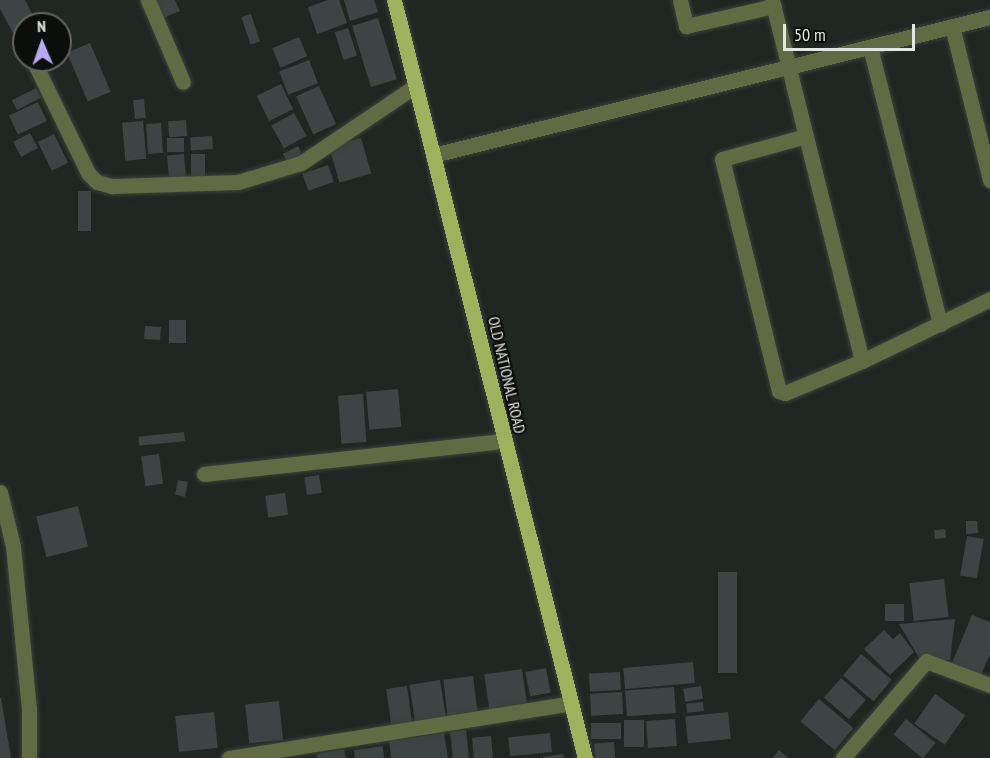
<!DOCTYPE html>
<html>
<head>
<meta charset="utf-8">
<style>
	body { margin:0 }
	#map { position:relative; width:990px; height:758px; overflow:hidden; background:#202621; font-family:"PT Sans Narrow",sans-serif }
	div>[style] { position:absolute }
	[style*='--x'] { left:calc(var(--x)*1px); top:calc(var(--y)*1px); width:calc(var(--w)*1px); rotate:calc(var(--a)*1deg) }
	.building>* { inset:0; background:#3c4543; transform-origin:0 0 }
	.roads { filter:drop-shadow(0 0 2px #3b413c) drop-shadow(0 0 2px #3b413c) }
	.minor>* { height:15px; margin:-7.5px; padding:0 7.5px; transform-origin:7.5px; border-radius:7.5px; background:#606b43 }
	.major>* { height:15px; margin:-7.5px; padding:0 7.5px; transform-origin:7.5px; border-radius:7.5px; background:#9cb25c }
	span { translate:-50% -50%; white-space:nowrap; text-align:center; line-height:1.15; -webkit-text-stroke:4.5px #0c0e0c; paint-order:stroke }
	.street-label { font-size:16px; color:#e3e7e3 }
	.north { position:absolute; left:12px; top:12px; width:60px; height:60px; box-sizing:border-box; background:#0c0e0c; border:2px solid #626562; border-radius:50%; rotate:358deg; font-size:16px; font-weight:700; line-height:24px; text-align:center; color:#e3e7e3 }
	.north::after { content:''; display:block; margin:auto; width:21px; height:27px; background:#baaaf6; clip-path:polygon(50% 0,100% 100%,50% 72%,0 100%) }
	.scale { position:absolute; left:783px; top:24px; width:132px; height:27px; box-sizing:border-box; border:3px solid #e3e7e3; border-top:0; padding-left:8px; font-size:18px; line-height:21px; white-space:nowrap; color:#e3e7e3; -webkit-text-stroke:4px #0c0e0c; paint-order:stroke }
</style>
</head>
<body>
<div id="map">
	<div class="building">
		<i style="clip-path:polygon(0 0,25px 0,36px 21px,24px 24px,13px 33px,0 9px)"></i>
		<i style="clip-path:polygon(150px 0,175px 0,180px 11px,158px 20px)"></i>
		<i style="clip-path:polygon(328px 0,339px 0,347px 23px,317px 34px,308px 7px)"></i>
		<i style="clip-path:polygon(344px 0,374px 0,378px 12px,350px 21px)"></i>
		<i style="left:251px;top:14px;width:29px;height:10px;rotate:72deg"></i>
		<i style="left:378px;top:18px;width:64px;height:27px;rotate:73deg"></i>
		<i style="left:348px;top:28px;width:29px;height:14px;rotate:72deg"></i>
		<i style="left:299px;top:37px;width:21px;height:29px;rotate:67deg"></i>
		<i style="left:90px;top:43px;width:53px;height:25px;rotate:67deg"></i>
		<i style="left:309px;top:60px;width:25px;height:32px;rotate:69deg"></i>
		<i style="left:281px;top:84px;width:28px;height:27px;rotate:64deg"></i>
		<i style="left:319px;top:86px;width:42px;height:25px;rotate:66deg"></i>
		<i style="left:36px;top:88px;width:11px;height:27px;rotate:63deg"></i>
		<i style="left:144px;top:99px;width:19px;height:11px;rotate:84deg"></i>
		<i style="left:38px;top:102px;width:21px;height:32px;rotate:65deg"></i>
		<i style="left:294px;top:113px;width:26px;height:26px;rotate:61deg"></i>
		<i style="left:186px;top:120px;width:16px;height:18px;rotate:86deg"></i>
		<i style="left:143px;top:121px;width:38px;height:21px;rotate:85deg"></i>
		<i style="left:161px;top:123px;width:30px;height:15px;rotate:86deg"></i>
		<i style="left:30px;top:133px;width:17px;height:19px;rotate:62deg"></i>
		<i style="left:54px;top:134px;width:32px;height:18px;rotate:64deg"></i>
		<i style="left:212px;top:136px;width:13px;height:22px;rotate:86deg"></i>
		<i style="left:167px;top:138px;width:17px;height:14px"></i>
		<i style="left:361px;top:138px;width:37px;height:33px;rotate:74deg"></i>
		<i style="left:298px;top:146px;width:11px;height:17px;rotate:63deg"></i>
		<i style="left:184px;top:154px;width:25px;height:17px;rotate:85deg"></i>
		<i style="left:191px;top:154px;width:14px;height:22px"></i>
		<i style="left:328px;top:165px;width:18px;height:27px;rotate:71deg"></i>
		<i style="left:78px;top:191px;width:13px;height:40px"></i>
		<i style="left:186px;top:320px;width:23px;height:17px;rotate:90deg"></i>
		<i style="left:145px;top:326px;width:16px;height:13px;rotate:4deg"></i>
		<i style="left:398px;top:389px;width:38px;height:32px;rotate:85deg"></i>
		<i style="left:363px;top:394px;width:48px;height:25px;rotate:86deg"></i>
		<i style="left:184px;top:432px;width:9px;height:46px;rotate:84deg"></i>
		<i style="left:159px;top:454px;width:30px;height:18px;rotate:82deg"></i>
		<i style="left:319px;top:475px;width:18px;height:15px;rotate:81deg"></i>
		<i style="left:178px;top:480px;width:10px;height:15px;rotate:11deg"></i>
		<i style="left:285px;top:493px;width:22px;height:20px;rotate:82deg"></i>
		<i style="left:78px;top:506px;width:42px;height:43px;rotate:76deg"></i>
		<i style="clip-path:polygon(966px 521px,977px 521px,978px 533px,966px 534px)"></i>
		<i style="left:945px;top:529px;width:9px;height:11px;rotate:84deg"></i>
		<i style="left:967px;top:536px;width:17px;height:40px;rotate:10deg"></i>
		<i style="left:718px;top:572px;width:19px;height:101px"></i>
		<i style="left:944px;top:579px;width:38px;height:35px;rotate:83deg"></i>
		<i style="left:885px;top:604px;width:19px;height:17px"></i>
		<i style="clip-path:polygon(972px 615px,990px 622px,990px 654px,981px 675px,952px 663px)"></i>
		<i style="clip-path:polygon(955px 619px,950px 660px,921px 661px,899px 624px)"></i>
		<i style="clip-path:polygon(884px 630px,893px 639px,900px 633px,914px 652px,890px 675px,864px 649px)"></i>
		<i style="left:861px;top:654px;width:40px;height:28px;rotate:40deg"></i>
		<i style="left:693px;top:662px;width:21px;height:70px;rotate:85deg"></i>
		<i style="left:546px;top:668px;width:25px;height:21px;rotate:79deg"></i>
		<i style="left:522px;top:669px;width:36px;height:38px;rotate:82deg"></i>
		<i style="left:620px;top:672px;width:18px;height:31px;rotate:87deg"></i>
		<i style="left:473px;top:676px;width:39px;height:30px;rotate:83deg"></i>
		<i style="left:841px;top:678px;width:33px;height:26px;rotate:41deg"></i>
		<i style="left:440px;top:680px;width:38px;height:31px;rotate:81deg"></i>
		<i style="left:407px;top:686px;width:37px;height:21px;rotate:82deg"></i>
		<i style="left:701px;top:686px;width:13px;height:18px;rotate:81deg"></i>
		<i style="left:674px;top:687px;width:26px;height:49px;rotate:86deg"></i>
		<i style="left:622px;top:692px;width:22px;height:32px;rotate:87deg"></i>
		<i style="left:935px;top:694px;width:37px;height:36px;rotate:35deg"></i>
		<i style="clip-path:polygon(0 698px,1px 698px,11px 758px,0 758px)"></i>
		<i style="left:819px;top:699px;width:45px;height:29px;rotate:40deg"></i>
		<i style="left:279px;top:701px;width:39px;height:34px;rotate:84deg"></i>
		<i style="left:703px;top:702px;width:9px;height:17px;rotate:84deg"></i>
		<i style="left:214px;top:712px;width:36px;height:39px;rotate:84deg"></i>
		<i style="left:728px;top:712px;width:27px;height:43px;rotate:84deg"></i>
		<i style="left:675px;top:719px;width:27px;height:29px;rotate:86deg"></i>
		<i style="left:906px;top:719px;width:38px;height:20px;rotate:39deg"></i>
		<i style="left:644px;top:720px;width:27px;height:20px;rotate:90deg"></i>
		<i style="left:621px;top:723px;width:16px;height:30px;rotate:90deg"></i>
		<i style="left:466px;top:730px;width:28px;height:16px;rotate:84deg"></i>
		<i style="clip-path:polygon(444px 733px,448px 758px,391px 758px,389px 741px)"></i>
		<i style="left:550px;top:733px;width:19px;height:42px;rotate:84deg"></i>
		<i style="left:491px;top:736px;width:22px;height:19px;rotate:85deg"></i>
		<i style="left:614px;top:742px;width:16px;height:20px;rotate:86deg"></i>
		<i style="clip-path:polygon(383px 746px,384px 758px,355px 758px,354px 750px)"></i>
		<i style="clip-path:polygon(344px 749px,346px 758px,317px 758px,316px 754px)"></i>
		<i style="clip-path:polygon(779px 750px,788px 758px,773px 758px)"></i>
		<i style="clip-path:polygon(563px 754px,564px 758px,543px 758px,543px 757px)"></i>
	</div>
	<div class="roads">
		<div class="minor">
			<i style="--x:148;--y:0;--w:89;--a:66.9"></i>
			<i style="--x:680;--y:0;--w:27;--a:77"></i>
			<i style="--x:686;--y:26;--w:90;--a:-12.8"></i>
			<i style="--x:772;--y:0;--w:372;--a:76"></i>
			<i style="--x:952;--y:26;--w:159;--a:76.1"></i>
			<i style="--x:870;--y:47;--w:286;--a:75.8"></i>
			<i style="--x:33;--y:60;--w:126;--a:64"></i>
			<i style="--x:88;--y:173;--w:13;--a:45"></i>
			<i style="--x:97;--y:182;--w:16;--a:15"></i>
			<i style="--x:112;--y:186;--w:126;--a:-1.8"></i>
			<i style="--x:238;--y:182;--w:66;--a:-16.8"></i>
			<i style="--x:301;--y:163;--w:138;--a:-34"></i>
			<i style="--x:806;--y:136;--w:87;--a:164.7"></i>
			<i style="--x:722;--y:159;--w:239;--a:76.2"></i>
			<i style="--x:779;--y:391;--w:6;--a:18"></i>
			<i style="--x:785;--y:393;--w:83;--a:-22.6"></i>
			<i style="--x:862;--y:361;--w:142;--a:-25.8"></i>
			<i style="--x:433;--y:155;--w:574;--a:-13.92"></i>
			<i style="--x:204;--y:474;--w:302;--a:-6.3"></i>
			<i style="--x:0;--y:492;--w:56;--a:76.5"></i>
			<i style="--x:13;--y:546;--w:164;--a:84.4"></i>
			<i style="--x:29;--y:709;--w:49;--a:90"></i>
			<i style="--x:229;--y:758;--w:346;--a:-9.1"></i>
			<i style="--x:843;--y:758;--w:128;--a:-49.4"></i>
			<i style="--x:926;--y:661;--w:68;--a:20.6"></i>
		</div>
		<div class="major">
			<i style="--x:394;--y:0;--w:782;--a:75.86"></i>
		</div>
	</div>
	<div class="street-label">
		<span style="left:507px;top:375px;rotate:77deg">OLD NATIONAL ROAD</span>
	</div>
	<div class="north">N</div>
	<div class="scale">50 m</div>
</div>
</body>
</html>
